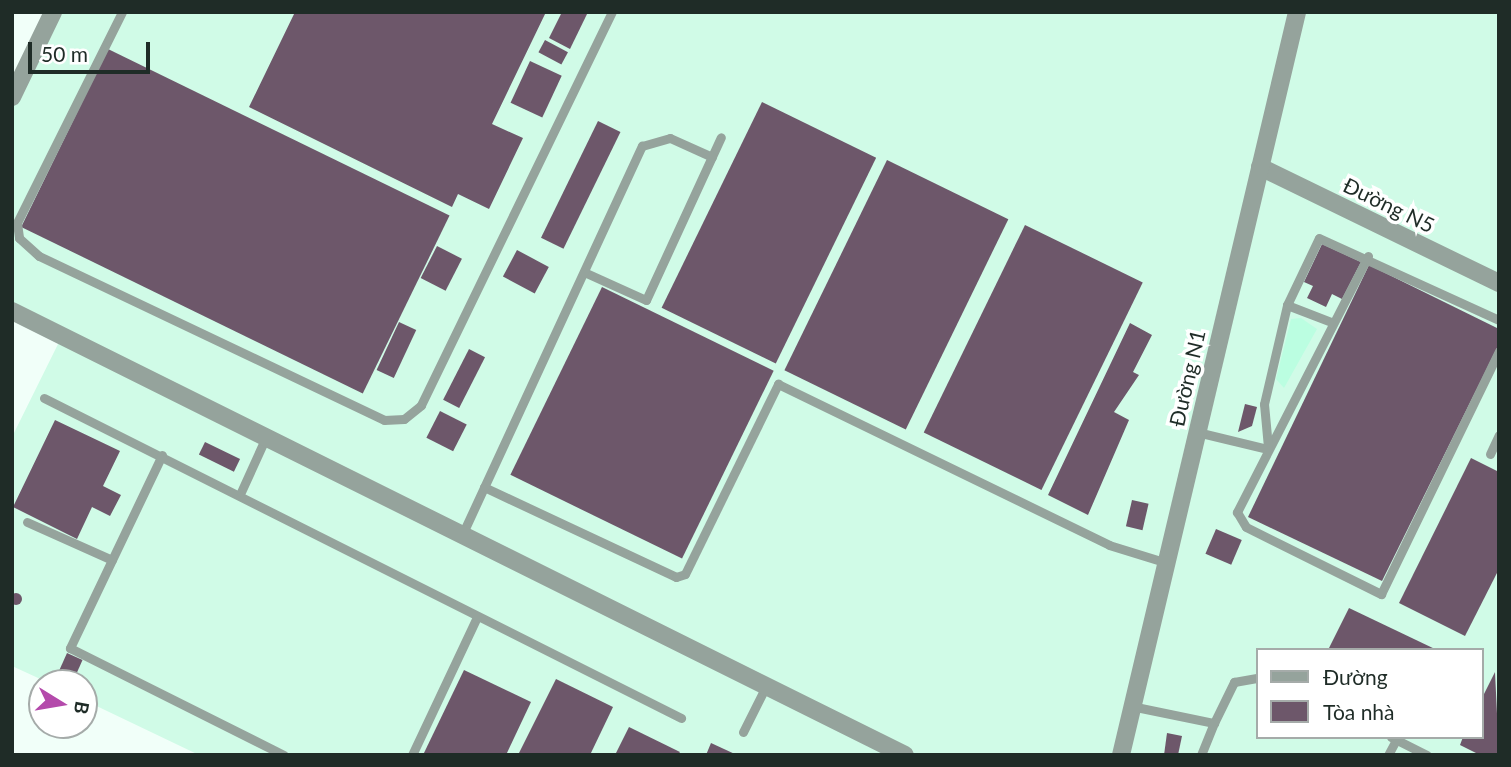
<!DOCTYPE html>
<html>
<head>
<meta charset="utf-8">
<style>
	body { margin:0 }
	#map { position:relative; width:1511px; height:767px; overflow:hidden; background:#f1fff9; font-family:Lato,sans-serif }
	div>[style] { position:absolute }
	[style*='--x'] { left:calc(var(--x)*1px); top:calc(var(--y)*1px); width:calc(var(--w)*1px); rotate:calc(var(--a)*1deg) }
	.built>* { inset:0; background:#d0fbe7 }
	.green>* { inset:0; background:#bbfee1 }
	.building>* { inset:0; background:#6d576a; transform-origin:0 0 }
	.round { border-radius:50% }
	.service>* { height:9px; margin:-4.5px; padding:0 4.5px; transform-origin:4.5px; border-radius:4.5px; background:#95a39c }
	.minor>* { height:18px; margin:-9px; padding:0 9px; transform-origin:9px; border-radius:9px; background:#95a39c }
	.tertiary>* { height:18px; margin:-9px; padding:0 9px; transform-origin:9px; border-radius:9px; background:#95a39c }
	span { translate:-50% -50%; white-space:nowrap; text-align:center; line-height:1.15; -webkit-text-stroke:7px #fff; paint-order:stroke }
	.street-label { font-size:21px; color:#1f2c27 }
	.frame { position:absolute; inset:0; border:14px solid #1f2c27; pointer-events:none }
	.legend { position:absolute; left:1256px; top:648px; width:228px; height:91px; box-sizing:border-box; background:#fff; border:2px solid #a5aba9; margin:0; padding:9px 12px; list-style:none; font-size:21px; color:#1f2c27 }
	.legend li { display:flex; align-items:center; gap:14px; height:35px }
	.legend b { width:35px; border:2px solid #a5aba9 }
	.north { position:absolute; left:28px; top:669px; width:70px; height:70px; box-sizing:border-box; background:#fff; border:2px solid #a5aba9; border-radius:50%; rotate:101deg; font-size:19px; font-weight:700; line-height:28px; text-align:center; color:#1f2c27 }
	.north::after { content:''; display:block; margin:auto; width:24px; height:32px; background:#b44aab; clip-path:polygon(50% 0,100% 100%,50% 72%,0 100%) }
	.scale { position:absolute; left:28px; top:42px; width:122px; height:32px; box-sizing:border-box; border:4px solid #1f2c27; border-top:0; padding-left:9px; font-size:21px; line-height:24px; white-space:nowrap; color:#1f2c27; -webkit-text-stroke:5px #fff; paint-order:stroke }
</style>
</head>
<body>
<div id="map">
	<div class="built">
		<i style="clip-path:polygon(evenodd,53px 12px,1499px 12px,1499px 755px,199px 755px,84px 700px,84px 683px,49px 683px,12px 666px,12px 437px,62px 336px,12px 311px,12px 97px,53px 12px,1257px 650px,1481px 650px,1481px 737px,1257px 737px,1257px 650px)"></i>
	</div>
	<div class="green">
		<i style="clip-path:polygon(1301px 318px,1317px 329px,1284px 388px,1276px 379px,1291px 319px)"></i>
	</div>
	<div class="building">
		<i style="clip-path:polygon(295px 12px,546px 12px,492px 124px,523px 138px,489px 209px,458px 194px,452px 207px,249px 107px)"></i>
		<i style="clip-path:polygon(562px 12px,588px 12px,570px 49px,549px 38px)"></i>
		<i style="left:545px;top:40px;width:26px;height:14px;rotate:28deg"></i>
		<i style="left:108px;top:49px;width:380px;height:198px;rotate:26deg"></i>
		<i style="left:530px;top:61px;width:35px;height:46px;rotate:25deg"></i>
		<i style="left:762px;top:102px;width:127px;height:229px;rotate:26deg"></i>
		<i style="left:598px;top:121px;width:25px;height:130px;rotate:26deg"></i>
		<i style="left:887px;top:160px;width:135px;height:234px;rotate:26deg"></i>
		<i style="left:1025px;top:225px;width:131px;height:231px;rotate:26deg"></i>
		<i style="clip-path:polygon(1322px 244px,1361px 262px,1342px 299px,1332px 294px,1326px 307px,1307px 298px,1313px 286px,1304px 282px)"></i>
		<i style="left:437px;top:246px;width:28px;height:36px;rotate:27deg"></i>
		<i style="left:517px;top:250px;width:36px;height:30px;rotate:28deg"></i>
		<i style="clip-path:polygon(1369px 265px,1499px 329px,1499px 344px,1382px 581px,1248px 517px)"></i>
		<i style="left:602px;top:287px;width:191px;height:209px;rotate:26deg"></i>
		<i style="left:399px;top:322px;width:19px;height:53px;rotate:25deg"></i>
		<i style="clip-path:polygon(1130px 323px,1152px 335px,1133px 372px,1139px 375px,1114px 412px,1129px 420px,1088px 515px,1048px 495px)"></i>
		<i style="left:469px;top:349px;width:18px;height:57px;rotate:27deg"></i>
		<i style="clip-path:polygon(1245px 404px,1257px 407px,1252px 426px,1238px 432px)"></i>
		<i style="left:440px;top:411px;width:30px;height:30px;rotate:27deg"></i>
		<i style="clip-path:polygon(55px 420px,120px 451px,103px 486px,121px 495px,110px 516px,92px 507px,77px 539px,13px 507px)"></i>
		<i style="left:205px;top:442px;width:39px;height:14px;rotate:26deg"></i>
		<i style="clip-path:polygon(1471px 458px,1499px 472px,1499px 569px,1465px 636px,1399px 603px)"></i>
		<i style="left:1132px;top:500px;width:17px;height:27px;rotate:13deg"></i>
		<i style="left:1216px;top:529px;width:28px;height:27px;rotate:23deg"></i>
		<i class="round" style="left:10px;top:593px;width:12px;height:12px"></i>
		<i style="clip-path:polygon(1349px 608px,1437px 650px,1328px 650px)"></i>
		<i style="left:67px;top:653px;width:17px;height:23px;rotate:24deg"></i>
		<i style="clip-path:polygon(464px 670px,531px 702px,506px 755px,423px 755px)"></i>
		<i style="clip-path:polygon(1495px 672px,1499px 755px,1480px 755px,1460px 745px,1463px 737px,1481px 737px,1481px 700px)"></i>
		<i style="clip-path:polygon(556px 679px,613px 707px,590px 755px,518px 755px)"></i>
		<i style="clip-path:polygon(629px 727px,680px 752px,678px 755px,615px 755px)"></i>
		<i style="clip-path:polygon(1167px 733px,1182px 736px,1178px 755px,1164px 755px)"></i>
		<i style="clip-path:polygon(711px 743px,737px 755px,706px 755px)"></i>
	</div>
	<div class="service">
		<i style="--x:122;--y:12;--w:236;--a:116.5"></i>
		<i style="--x:17;--y:223;--w:15;--a:82"></i>
		<i style="--x:19;--y:238;--w:27;--a:42"></i>
		<i style="--x:39;--y:256;--w:382;--a:25.4"></i>
		<i style="--x:384;--y:420;--w:20;--a:-3"></i>
		<i style="--x:404;--y:419;--w:22;--a:-39"></i>
		<i style="--x:421;--y:405;--w:437;--a:-64.1"></i>
		<i style="--x:1368;--y:256;--w:288;--a:117.1"></i>
		<i style="--x:1237;--y:512;--w:17;--a:59"></i>
		<i style="--x:1246;--y:527;--w:151;--a:26.4"></i>
		<i style="--x:1381;--y:594;--w:270;--a:-64.1"></i>
		<i style="--x:584;--y:272;--w:68;--a:24.3"></i>
		<i style="--x:646;--y:300;--w:179;--a:-65.3"></i>
		<i style="--x:1287;--y:305;--w:47;--a:21.1"></i>
		<i style="--x:44;--y:398;--w:713;--a:26.67"></i>
		<i style="--x:1197;--y:432;--w:73;--a:13.5"></i>
		<i style="--x:1268;--y:447;--w:43;--a:-95.3"></i>
		<i style="--x:1264;--y:404;--w:102;--a:-76.9"></i>
		<i style="--x:1287;--y:305;--w:74;--a:-64.5"></i>
		<i style="--x:1319;--y:238;--w:198;--a:24.5"></i>
		<i style="--x:1490;--y:454;--w:21;--a:-65"></i>
		<i style="--x:162;--y:455;--w:214;--a:115.5"></i>
		<i style="--x:70;--y:648;--w:239;--a:26.6"></i>
		<i style="--x:484;--y:487;--w:212;--a:25.1"></i>
		<i style="--x:676;--y:577;--w:9;--a:-18"></i>
		<i style="--x:685;--y:574;--w:212;--a:-63.9"></i>
		<i style="--x:778;--y:384;--w:368;--a:25.9"></i>
		<i style="--x:1109;--y:545;--w:61;--a:17.2"></i>
		<i style="--x:241;--y:492;--w:60;--a:-65.6"></i>
		<i style="--x:27;--y:522;--w:93;--a:24.1"></i>
		<i style="--x:462;--y:535;--w:429;--a:-65.2"></i>
		<i style="--x:642;--y:146;--w:29;--a:-16"></i>
		<i style="--x:670;--y:138;--w:46;--a:24.3"></i>
		<i style="--x:1131;--y:706;--w:85;--a:11.6"></i>
		<i style="--x:1214;--y:723;--w:46;--a:-64"></i>
		<i style="--x:1234;--y:682;--w:23;--a:-10"></i>
		<i style="--x:743;--y:732;--w:51;--a:-63.4"></i>
		<i style="--x:1391;--y:737;--w:40;--a:26.6"></i>
		<i style="--x:412;--y:755;--w:153;--a:-64.8"></i>
		<i style="--x:1201;--y:755;--w:35;--a:-68"></i>
		<i style="--x:1388;--y:755;--w:17;--a:-62"></i>
	</div>
	<div class="minor">
		<i style="--x:12;--y:97;--w:94;--a:-64.2"></i>
		<i style="--x:1260;--y:167;--w:266;--a:25.9"></i>
		<i style="--x:12;--y:311;--w:997;--a:26.44"></i>
	</div>
	<div class="tertiary">
		<i style="--x:1121;--y:755;--w:764;--a:-76.67"></i>
	</div>
	<div class="street-label">
		<span style="left:1389px;top:205px;rotate:26deg">Đường N5</span>
		<span style="left:1187px;top:378px;rotate:-77deg">Đường N1</span>
	</div>
	<div class="frame"></div>
	<ul class="legend">
	<li><b style="height:9px;background:#95a39c"></b>Đường</li>
	<li><b style="height:19px;background:#6d576a"></b>Tòa nhà</li>
	</ul>
	<div class="north">B</div>
	<div class="scale">50 m</div>
</div>
</body>
</html>
